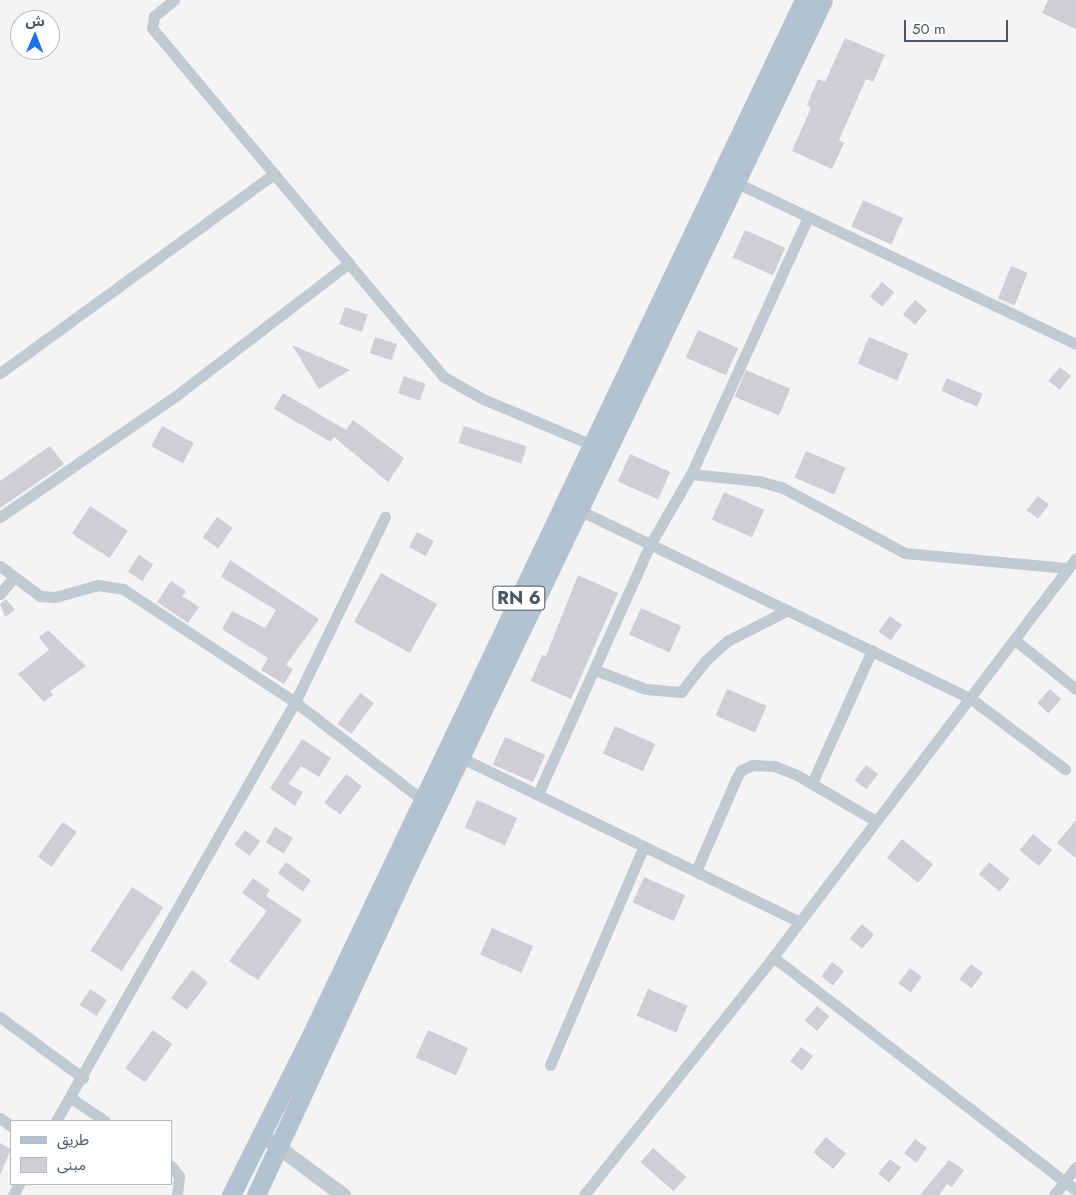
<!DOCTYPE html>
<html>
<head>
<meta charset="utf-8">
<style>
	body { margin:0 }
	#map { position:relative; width:1076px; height:1195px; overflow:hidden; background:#f5f3f3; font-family:Jost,"Noto Sans Arabic",sans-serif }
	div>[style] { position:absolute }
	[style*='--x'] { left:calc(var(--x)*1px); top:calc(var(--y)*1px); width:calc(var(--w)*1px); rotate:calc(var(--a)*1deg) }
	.building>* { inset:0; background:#cdcfd5; transform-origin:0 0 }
	.minor>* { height:11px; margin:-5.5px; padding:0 5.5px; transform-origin:5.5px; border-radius:5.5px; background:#c1cad2 }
	.tertiary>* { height:15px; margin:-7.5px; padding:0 7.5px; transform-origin:7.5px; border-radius:7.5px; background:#c1cad2 }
	.primary>* { height:19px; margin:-9.5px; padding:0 9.5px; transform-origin:9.5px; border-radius:9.5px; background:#b3c2d1 }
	span { translate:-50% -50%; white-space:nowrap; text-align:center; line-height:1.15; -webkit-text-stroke:4px #fff; paint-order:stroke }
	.shield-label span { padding:1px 4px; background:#fff; border:1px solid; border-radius:4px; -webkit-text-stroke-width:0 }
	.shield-label { font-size:18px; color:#4a5661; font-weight:700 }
	.legend { position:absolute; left:10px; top:1120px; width:162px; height:65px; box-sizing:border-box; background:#fff; border:1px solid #b7bbc0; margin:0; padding:6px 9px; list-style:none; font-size:15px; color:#4a5661 }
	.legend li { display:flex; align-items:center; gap:10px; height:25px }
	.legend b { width:25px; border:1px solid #b7bbc0 }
	.north { position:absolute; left:10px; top:10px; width:50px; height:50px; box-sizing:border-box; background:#fff; border:1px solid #b7bbc0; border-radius:50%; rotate:1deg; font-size:14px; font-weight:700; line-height:20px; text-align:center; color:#4a5661 }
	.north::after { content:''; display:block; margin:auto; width:18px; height:22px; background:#1a73e8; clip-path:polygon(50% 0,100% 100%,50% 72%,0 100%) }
	.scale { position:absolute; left:904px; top:20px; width:104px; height:22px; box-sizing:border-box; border:2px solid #4a5661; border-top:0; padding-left:6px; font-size:15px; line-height:18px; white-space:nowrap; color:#4a5661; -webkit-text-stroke:4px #fff; paint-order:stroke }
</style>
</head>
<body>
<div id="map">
	<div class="building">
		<i style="clip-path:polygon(1048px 0,1076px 0,1076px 29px,1042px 13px)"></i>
		<i style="clip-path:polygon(845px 38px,885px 55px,873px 82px,866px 79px,839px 140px,844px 143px,832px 169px,792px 151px,811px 108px,807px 105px,818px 79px,825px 82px)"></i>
		<i style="left:863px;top:200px;width:44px;height:29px;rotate:24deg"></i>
		<i style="left:745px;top:230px;width:44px;height:30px;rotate:24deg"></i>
		<i style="left:1011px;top:266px;width:18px;height:35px;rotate:22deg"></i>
		<i style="left:882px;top:282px;width:16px;height:19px;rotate:40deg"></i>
		<i style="left:915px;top:300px;width:16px;height:19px;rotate:40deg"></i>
		<i style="left:345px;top:307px;width:24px;height:18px;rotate:19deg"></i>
		<i style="left:698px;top:330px;width:44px;height:30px;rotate:24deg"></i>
		<i style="left:375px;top:337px;width:23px;height:17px;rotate:18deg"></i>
		<i style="left:869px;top:337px;width:43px;height:29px;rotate:23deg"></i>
		<i style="clip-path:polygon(292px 345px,350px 370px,319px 389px)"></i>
		<i style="left:1060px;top:367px;width:14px;height:18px;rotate:39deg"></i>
		<i style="left:746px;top:370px;width:48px;height:29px;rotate:23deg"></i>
		<i style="left:404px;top:376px;width:23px;height:18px;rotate:20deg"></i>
		<i style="left:947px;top:378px;width:39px;height:14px;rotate:24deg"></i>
		<i style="clip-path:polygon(283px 393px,346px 430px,353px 420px,404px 458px,388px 482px,334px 437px,331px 442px,274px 409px)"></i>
		<i style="left:162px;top:426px;width:36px;height:23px;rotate:28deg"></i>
		<i style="left:464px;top:426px;width:66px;height:18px;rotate:18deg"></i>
		<i style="clip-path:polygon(50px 446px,64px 464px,0 508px,0 481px)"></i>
		<i style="left:806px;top:451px;width:43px;height:29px;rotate:23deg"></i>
		<i style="left:630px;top:454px;width:44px;height:30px;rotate:24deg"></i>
		<i style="left:724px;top:492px;width:44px;height:30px;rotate:24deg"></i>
		<i style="left:1038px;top:496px;width:14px;height:18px;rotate:39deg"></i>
		<i style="left:90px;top:506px;width:45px;height:33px;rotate:33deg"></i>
		<i style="left:217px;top:517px;width:19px;height:25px;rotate:35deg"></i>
		<i style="left:417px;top:532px;width:19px;height:17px;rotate:28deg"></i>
		<i style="left:139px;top:555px;width:17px;height:20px;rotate:33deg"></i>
		<i style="clip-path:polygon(230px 560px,319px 619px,286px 665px,293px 669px,284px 684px,261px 670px,268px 658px,222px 629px,232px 611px,265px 628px,276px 610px,221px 577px)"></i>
		<i style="left:381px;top:573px;width:64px;height:56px;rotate:29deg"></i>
		<i style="clip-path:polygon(578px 575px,618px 593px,571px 699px,531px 681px,542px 655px,546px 656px)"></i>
		<i style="clip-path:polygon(171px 581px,186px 591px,182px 596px,199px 607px,188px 623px,157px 602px)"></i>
		<i style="clip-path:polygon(6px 599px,15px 610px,5px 617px,0 604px)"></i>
		<i style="left:641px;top:608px;width:44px;height:29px;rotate:24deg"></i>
		<i style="left:890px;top:616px;width:15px;height:19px;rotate:37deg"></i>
		<i style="clip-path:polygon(48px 630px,86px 666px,50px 691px,53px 695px,44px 702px,18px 674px,49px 650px,39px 637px)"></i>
		<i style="left:727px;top:689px;width:43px;height:29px;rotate:23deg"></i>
		<i style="left:1050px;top:689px;width:15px;height:19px;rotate:42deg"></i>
		<i style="left:360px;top:693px;width:17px;height:38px;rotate:36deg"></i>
		<i style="left:615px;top:726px;width:44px;height:30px;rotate:24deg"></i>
		<i style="left:505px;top:737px;width:44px;height:30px;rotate:24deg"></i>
		<i style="clip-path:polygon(302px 739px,331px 758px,319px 777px,301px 766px,288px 784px,303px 792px,295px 806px,270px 788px)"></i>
		<i style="left:866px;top:765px;width:15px;height:19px;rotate:37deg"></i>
		<i style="left:346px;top:774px;width:20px;height:36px;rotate:37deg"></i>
		<i style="left:477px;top:800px;width:44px;height:30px;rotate:24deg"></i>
		<i style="clip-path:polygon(1076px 820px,1076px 858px,1057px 843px)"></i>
		<i style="left:63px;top:822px;width:17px;height:43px;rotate:36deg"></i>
		<i style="left:275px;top:827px;width:21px;height:18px;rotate:31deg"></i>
		<i style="left:245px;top:830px;width:19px;height:18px;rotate:36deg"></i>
		<i style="left:1033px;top:834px;width:25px;height:21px;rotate:40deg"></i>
		<i style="left:902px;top:839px;width:40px;height:24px;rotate:39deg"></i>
		<i style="left:286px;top:862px;width:31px;height:14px;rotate:36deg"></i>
		<i style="left:989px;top:862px;width:27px;height:16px;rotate:39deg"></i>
		<i style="left:644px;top:877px;width:45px;height:28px;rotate:24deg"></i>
		<i style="clip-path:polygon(253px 878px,270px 890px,266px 896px,302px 920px,258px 980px,229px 961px,267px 911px,242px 893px)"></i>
		<i style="left:132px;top:887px;width:37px;height:76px;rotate:33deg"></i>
		<i style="left:862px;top:924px;width:16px;height:19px;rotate:40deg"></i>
		<i style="left:492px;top:928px;width:45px;height:29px;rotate:24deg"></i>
		<i style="left:832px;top:962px;width:15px;height:18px;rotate:37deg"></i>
		<i style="left:971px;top:964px;width:15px;height:19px;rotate:37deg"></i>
		<i style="left:910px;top:968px;width:15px;height:19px;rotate:37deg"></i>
		<i style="left:192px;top:970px;width:20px;height:35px;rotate:37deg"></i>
		<i style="left:90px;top:989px;width:20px;height:19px;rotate:33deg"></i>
		<i style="left:648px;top:989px;width:43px;height:29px;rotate:23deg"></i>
		<i style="left:817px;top:1006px;width:16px;height:19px;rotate:40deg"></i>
		<i style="left:153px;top:1030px;width:24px;height:47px;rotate:36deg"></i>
		<i style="left:428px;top:1030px;width:44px;height:30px;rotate:24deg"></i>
		<i style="left:801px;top:1047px;width:15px;height:18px;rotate:37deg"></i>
		<i style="left:826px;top:1137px;width:26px;height:20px;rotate:40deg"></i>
		<i style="left:915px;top:1139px;width:15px;height:18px;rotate:37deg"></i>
		<i style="clip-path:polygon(0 1143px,11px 1149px,0 1175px)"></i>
		<i style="left:653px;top:1148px;width:44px;height:19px;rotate:41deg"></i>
		<i style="left:890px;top:1159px;width:14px;height:19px;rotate:39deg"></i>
		<i style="clip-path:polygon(949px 1160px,964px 1170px,952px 1187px,947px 1184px,939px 1195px,920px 1195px)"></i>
	</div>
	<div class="minor">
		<i style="--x:174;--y:0;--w:26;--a:141"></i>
		<i style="--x:154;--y:16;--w:12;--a:99"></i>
		<i style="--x:152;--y:28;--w:455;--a:50.1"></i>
		<i style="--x:444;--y:377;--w:45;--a:29.4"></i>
		<i style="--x:483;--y:399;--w:116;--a:22.8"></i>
		<i style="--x:737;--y:183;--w:375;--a:25.4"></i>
		<i style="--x:0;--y:373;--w:339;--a:-36"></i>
		<i style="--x:691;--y:474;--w:282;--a:-65.5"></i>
		<i style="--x:579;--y:510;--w:434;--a:25.7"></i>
		<i style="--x:970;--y:698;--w:119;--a:36.8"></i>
		<i style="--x:0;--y:517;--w:215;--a:-34.6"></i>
		<i style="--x:177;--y:395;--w:217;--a:-37.5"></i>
		<i style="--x:0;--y:566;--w:50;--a:36.9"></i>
		<i style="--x:40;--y:596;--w:15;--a:4"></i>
		<i style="--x:55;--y:597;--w:45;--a:-15.6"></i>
		<i style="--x:98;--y:585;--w:25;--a:9"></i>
		<i style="--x:123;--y:589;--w:206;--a:33.3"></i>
		<i style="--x:295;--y:702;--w:168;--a:37.5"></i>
		<i style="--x:0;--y:594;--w:21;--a:-51"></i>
		<i style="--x:1015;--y:640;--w:78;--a:38.8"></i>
		<i style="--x:595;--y:670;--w:54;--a:20.4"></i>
		<i style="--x:646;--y:689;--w:35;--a:5"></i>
		<i style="--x:681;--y:692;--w:39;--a:-52"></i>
		<i style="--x:705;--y:661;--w:30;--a:-42"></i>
		<i style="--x:727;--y:641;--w:68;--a:-26.9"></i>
		<i style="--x:462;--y:758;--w:375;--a:25.9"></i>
		<i style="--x:812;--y:783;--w:146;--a:-65.7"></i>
		<i style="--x:538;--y:794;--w:275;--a:-65.8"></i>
		<i style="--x:651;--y:543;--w:80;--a:-59.9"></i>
		<i style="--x:691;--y:474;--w:68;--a:5.9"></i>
		<i style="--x:759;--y:481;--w:25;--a:16"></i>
		<i style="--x:783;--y:488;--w:138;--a:28"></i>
		<i style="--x:905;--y:553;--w:163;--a:5.3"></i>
		<i style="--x:696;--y:871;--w:100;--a:-66.5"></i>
		<i style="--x:736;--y:779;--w:10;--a:-61"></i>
		<i style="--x:741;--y:770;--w:13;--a:-23"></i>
		<i style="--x:753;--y:765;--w:21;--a:3"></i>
		<i style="--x:774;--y:766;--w:22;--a:21"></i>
		<i style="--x:795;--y:774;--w:94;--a:30.1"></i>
		<i style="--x:773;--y:957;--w:382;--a:37.6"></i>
		<i style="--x:0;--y:1017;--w:103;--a:36.3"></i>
		<i style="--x:550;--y:1065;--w:238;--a:-66.8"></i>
		<i style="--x:71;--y:1098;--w:41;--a:34.1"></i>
		<i style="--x:0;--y:1118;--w:14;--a:36"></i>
		<i style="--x:56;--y:1121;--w:482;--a:-60.3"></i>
		<i style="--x:295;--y:702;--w:206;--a:-64.1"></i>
		<i style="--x:171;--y:1166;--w:13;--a:51"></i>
		<i style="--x:179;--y:1176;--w:19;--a:96"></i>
		<i style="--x:13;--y:1195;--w:13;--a:-61"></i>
		<i style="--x:584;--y:1195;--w:304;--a:-51.5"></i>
		<i style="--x:773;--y:957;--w:501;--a:-52.79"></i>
		<i style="--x:1054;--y:1195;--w:36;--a:-52"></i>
	</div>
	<div class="tertiary">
		<i style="--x:270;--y:1141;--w:91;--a:36.5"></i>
	</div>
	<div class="primary">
		<i style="--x:231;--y:1195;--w:188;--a:-63.4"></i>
		<i style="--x:315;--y:1027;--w:1137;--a:-64.54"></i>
		<i style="--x:256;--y:1195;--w:341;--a:-65.2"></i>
		<i style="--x:399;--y:885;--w:981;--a:-64.4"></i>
	</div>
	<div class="shield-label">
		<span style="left:519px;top:598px">RN 6</span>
	</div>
	<ul class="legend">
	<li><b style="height:6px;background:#b3c2d1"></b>طريق</li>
	<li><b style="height:14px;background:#cdcfd5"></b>مبنى</li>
	</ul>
	<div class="north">ش</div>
	<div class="scale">50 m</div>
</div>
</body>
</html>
